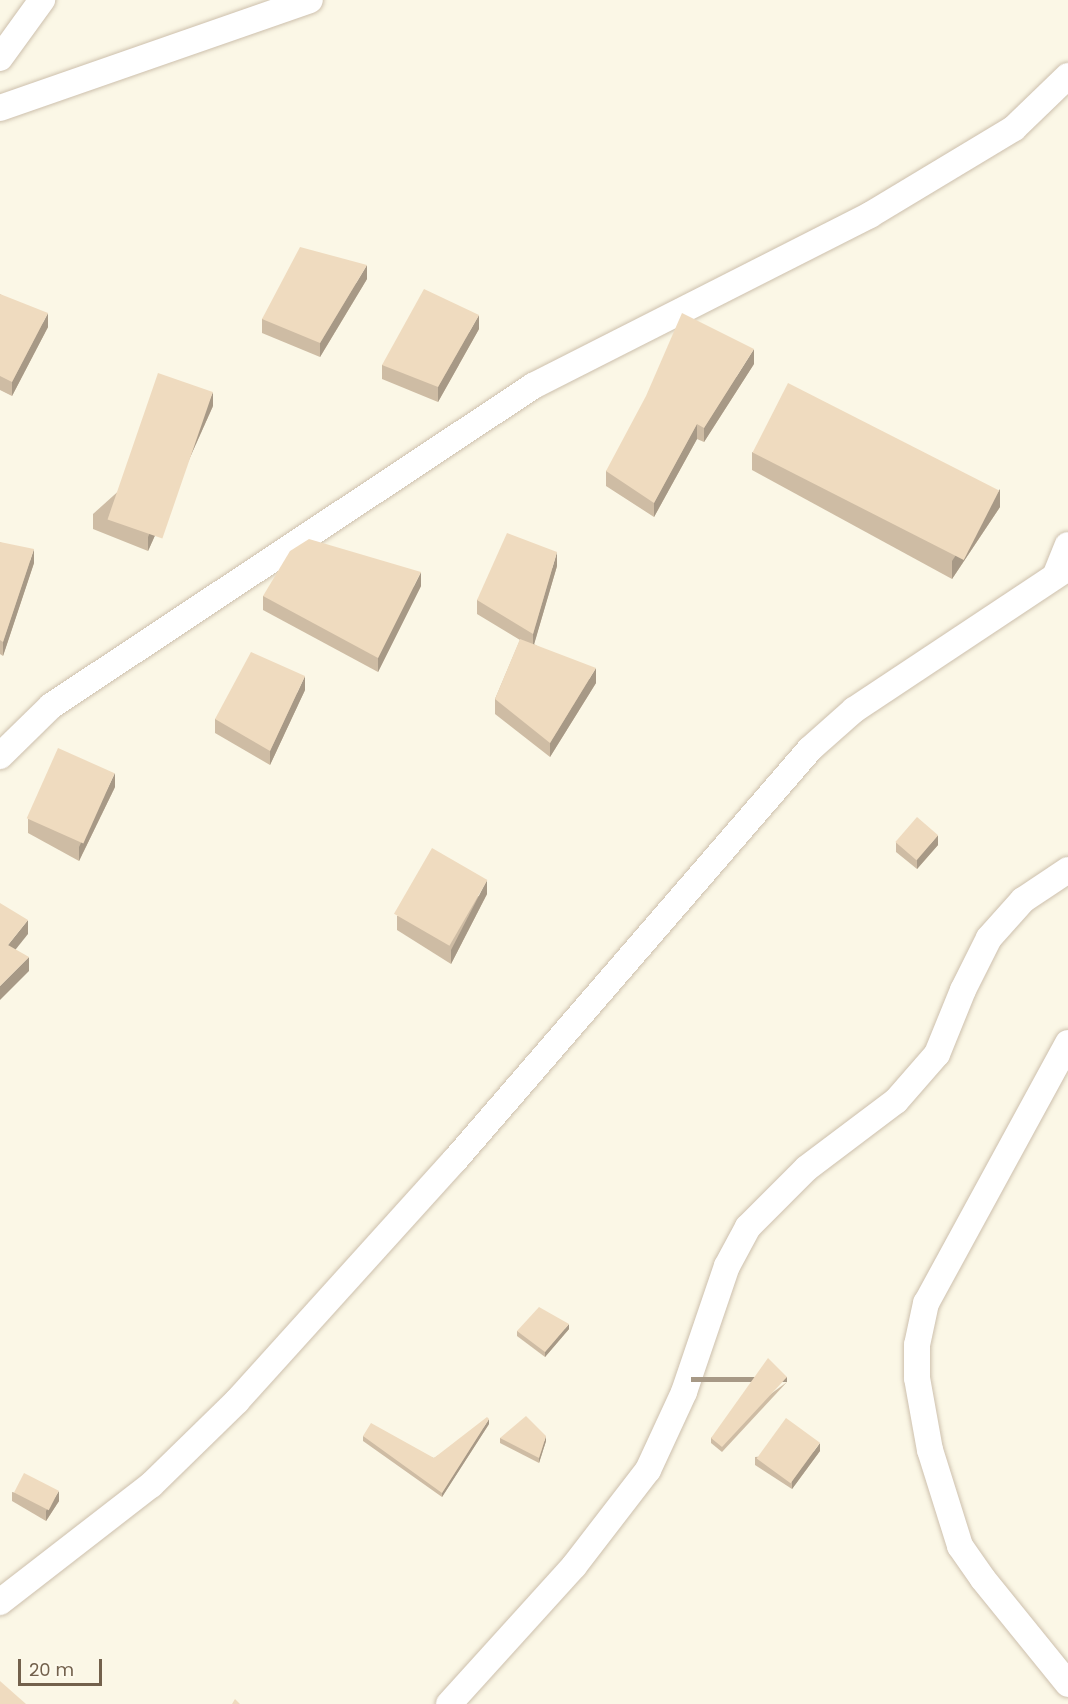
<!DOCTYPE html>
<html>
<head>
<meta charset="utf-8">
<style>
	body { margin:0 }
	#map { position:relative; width:1068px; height:1704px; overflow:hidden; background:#fbf7e6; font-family:Poppins,sans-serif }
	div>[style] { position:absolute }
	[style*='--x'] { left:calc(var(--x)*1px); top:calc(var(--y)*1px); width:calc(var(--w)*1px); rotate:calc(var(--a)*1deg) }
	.roads { filter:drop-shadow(0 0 2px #cdc0ad) drop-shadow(0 0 2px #cdc0ad) }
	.minor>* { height:26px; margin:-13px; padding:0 13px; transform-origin:13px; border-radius:13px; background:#fff }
	.wall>* { inset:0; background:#cebca4 }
	.shaded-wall>* { inset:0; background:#a79986; transform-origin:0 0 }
	.building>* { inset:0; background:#efdbbf; transform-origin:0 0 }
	span { translate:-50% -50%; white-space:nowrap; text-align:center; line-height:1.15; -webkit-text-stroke:4.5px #fefaec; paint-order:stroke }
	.scale { position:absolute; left:18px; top:1659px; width:84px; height:27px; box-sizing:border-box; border:3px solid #73614c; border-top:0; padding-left:8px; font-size:18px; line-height:21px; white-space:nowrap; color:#73614c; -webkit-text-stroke:4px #fefaec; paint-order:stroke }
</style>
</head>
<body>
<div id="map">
	<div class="roads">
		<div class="minor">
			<i style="--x:0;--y:58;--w:72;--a:-54.1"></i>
			<i style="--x:0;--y:108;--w:328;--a:-19.2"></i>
			<i style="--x:1056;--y:574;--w:31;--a:-68"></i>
			<i style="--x:0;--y:756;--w:71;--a:-44.4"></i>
			<i style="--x:51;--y:706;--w:579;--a:-33.58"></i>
			<i style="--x:533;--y:386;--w:378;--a:-26.9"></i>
			<i style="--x:870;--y:215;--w:168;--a:-31.1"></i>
			<i style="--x:1014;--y:128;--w:75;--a:-43.9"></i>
			<i style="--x:1068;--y:1043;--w:296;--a:118.6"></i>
			<i style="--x:926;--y:1303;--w:43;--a:102.1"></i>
			<i style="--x:917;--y:1345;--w:33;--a:90"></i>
			<i style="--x:917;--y:1378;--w:73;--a:79.8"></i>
			<i style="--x:930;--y:1450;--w:101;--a:72.6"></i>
			<i style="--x:960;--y:1546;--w:40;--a:55.1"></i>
			<i style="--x:983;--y:1579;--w:135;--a:51"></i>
			<i style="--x:0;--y:1602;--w:191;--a:-37.8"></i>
			<i style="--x:151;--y:1485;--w:120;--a:-44.3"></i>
			<i style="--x:237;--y:1401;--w:325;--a:-47.9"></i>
			<i style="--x:455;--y:1160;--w:543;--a:-49.18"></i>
			<i style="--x:810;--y:749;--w:59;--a:-41.6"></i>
			<i style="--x:854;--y:710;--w:257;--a:-33.6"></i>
			<i style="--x:449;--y:1704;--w:186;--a:-47.8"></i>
			<i style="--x:574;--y:1566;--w:121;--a:-52.4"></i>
			<i style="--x:648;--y:1470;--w:86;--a:-65.2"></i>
			<i style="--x:684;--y:1392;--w:133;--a:-71.2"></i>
			<i style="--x:727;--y:1266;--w:44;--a:-61.7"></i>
			<i style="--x:748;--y:1227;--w:83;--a:-45"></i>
			<i style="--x:807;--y:1168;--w:111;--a:-37"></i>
			<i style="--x:896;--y:1101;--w:62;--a:-48.9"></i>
			<i style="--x:937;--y:1054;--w:69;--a:-67.9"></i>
			<i style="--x:963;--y:990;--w:58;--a:-63.4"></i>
			<i style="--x:989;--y:938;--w:51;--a:-48.2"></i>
			<i style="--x:1023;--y:900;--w:54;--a:-33.7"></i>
		</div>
	</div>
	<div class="wall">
		<i style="clip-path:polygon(367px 279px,320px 357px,262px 333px,262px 319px)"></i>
		<i style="clip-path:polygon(0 294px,48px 327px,12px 396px,0 390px)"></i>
		<i style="clip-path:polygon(479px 329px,438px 402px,382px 379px,382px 365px)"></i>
		<i style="clip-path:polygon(754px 364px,704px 442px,697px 439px,654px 517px,606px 486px,606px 471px)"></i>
		<i style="clip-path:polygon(213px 406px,148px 551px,93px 529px,93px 514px)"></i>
		<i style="clip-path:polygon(752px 452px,1000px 507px,952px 579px,752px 470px)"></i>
		<i style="clip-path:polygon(0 542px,34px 563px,3px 656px,0 654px)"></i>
		<i style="clip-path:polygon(557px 566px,534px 644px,596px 683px,550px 757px,495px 714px,495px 699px,520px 640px,477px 614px,477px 600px)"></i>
		<i style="clip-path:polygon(421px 586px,378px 672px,263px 610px,263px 596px)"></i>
		<i style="clip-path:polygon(305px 690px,270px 765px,215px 733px,215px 719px)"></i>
		<i style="clip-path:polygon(115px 787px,79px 861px,28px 833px,28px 819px)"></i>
		<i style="clip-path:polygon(896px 842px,938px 845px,917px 869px,896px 852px)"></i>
		<i style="clip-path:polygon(487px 894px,451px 964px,397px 930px,397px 916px)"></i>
		<i style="clip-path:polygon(569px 1329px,545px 1357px,517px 1336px,517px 1331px)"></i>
		<i style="clip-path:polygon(787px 1382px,722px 1452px,711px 1443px,711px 1438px)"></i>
		<i style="clip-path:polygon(489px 1424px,442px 1497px,363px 1441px,363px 1436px,434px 1458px)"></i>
		<i style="clip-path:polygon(500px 1438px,546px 1441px,539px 1463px,500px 1443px)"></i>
		<i style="clip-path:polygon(820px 1451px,792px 1489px,755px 1465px,755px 1457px)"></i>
		<i style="clip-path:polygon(12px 1492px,59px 1501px,46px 1521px,12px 1501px)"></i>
	</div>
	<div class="shaded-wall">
		<i style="clip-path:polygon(367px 265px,367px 279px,320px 357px,320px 343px)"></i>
		<i style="clip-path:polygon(48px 313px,48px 327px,12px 396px,12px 382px)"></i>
		<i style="clip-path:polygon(479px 315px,479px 329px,438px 402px,438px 387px)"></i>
		<i style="clip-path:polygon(754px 349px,754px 364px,704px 442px,704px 428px)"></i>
		<i style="clip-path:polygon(213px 392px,213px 406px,148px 551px,148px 537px)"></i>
		<i style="clip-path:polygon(697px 424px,697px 439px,654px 517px,654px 503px)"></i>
		<i style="clip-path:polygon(1000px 489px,1000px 507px,952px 579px,952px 561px)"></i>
		<i style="clip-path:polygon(34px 549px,34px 563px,3px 656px,3px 642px)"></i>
		<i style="clip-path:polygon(557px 552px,557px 566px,533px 648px,533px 634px)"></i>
		<i style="clip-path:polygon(421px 572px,421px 586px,378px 672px,378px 658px)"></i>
		<i style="clip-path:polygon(596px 668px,596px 683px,550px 757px,550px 743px)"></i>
		<i style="clip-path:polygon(305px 676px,305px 690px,270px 765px,270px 751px)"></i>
		<i style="clip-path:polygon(115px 773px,115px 787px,79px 861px,79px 847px)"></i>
		<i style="clip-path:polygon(938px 835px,938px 845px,917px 869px,917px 860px)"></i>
		<i style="clip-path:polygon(487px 880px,487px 894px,451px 964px,451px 950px)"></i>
		<i style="clip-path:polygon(28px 920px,28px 934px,8px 959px,8px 945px)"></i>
		<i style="clip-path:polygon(29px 957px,29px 971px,0 1000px,0 986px)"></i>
		<i style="clip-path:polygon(569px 1324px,569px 1329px,545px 1357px,545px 1352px)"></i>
		<i style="left:787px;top:1377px;width:5px;height:96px;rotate:90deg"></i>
		<i style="clip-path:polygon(489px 1419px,489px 1424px,442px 1497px,442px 1493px)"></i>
		<i style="clip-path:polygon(546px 1436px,546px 1441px,539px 1463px,539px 1458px)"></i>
		<i style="clip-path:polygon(820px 1443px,820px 1451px,792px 1489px,792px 1481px)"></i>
		<i style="clip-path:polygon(59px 1491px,59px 1501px,46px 1521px,46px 1511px)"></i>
	</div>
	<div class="building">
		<i style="clip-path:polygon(300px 247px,367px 265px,320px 343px,262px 319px)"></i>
		<i style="clip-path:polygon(424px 289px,479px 315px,438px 387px,382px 365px)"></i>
		<i style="clip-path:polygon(0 294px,48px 313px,12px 382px,0 376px)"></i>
		<i style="clip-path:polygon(682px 313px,754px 349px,704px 428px,697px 424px,654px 503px,606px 471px,646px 396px)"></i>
		<i style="left:158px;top:373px;width:58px;height:155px;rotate:19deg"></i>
		<i style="left:788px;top:383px;width:237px;height:78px;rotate:27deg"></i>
		<i style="clip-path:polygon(507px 533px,557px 552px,533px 634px,477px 600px)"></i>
		<i style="clip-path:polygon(309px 539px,421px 572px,378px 658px,263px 596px,290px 551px)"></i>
		<i style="clip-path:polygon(0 542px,34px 549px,3px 642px,0 640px)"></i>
		<i style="clip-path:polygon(520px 639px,596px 668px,550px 743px,495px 699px)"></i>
		<i style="clip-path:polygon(251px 652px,305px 676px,270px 751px,215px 719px)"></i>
		<i style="left:58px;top:748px;width:62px;height:77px;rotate:24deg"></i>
		<i style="left:917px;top:817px;width:28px;height:33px;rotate:41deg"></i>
		<i style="left:432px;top:848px;width:64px;height:76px;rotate:30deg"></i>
		<i style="clip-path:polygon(0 903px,28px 920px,8px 945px,29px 957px,0 986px)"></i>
		<i style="clip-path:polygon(539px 1307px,569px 1324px,545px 1352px,517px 1331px)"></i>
		<i style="clip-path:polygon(768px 1358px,787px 1377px,722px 1447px,711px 1438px)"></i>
		<i style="clip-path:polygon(526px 1416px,546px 1436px,539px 1458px,500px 1438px)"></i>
		<i style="clip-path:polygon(487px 1417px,489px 1419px,442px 1493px,363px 1436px,371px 1423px,434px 1458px)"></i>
		<i style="left:786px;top:1418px;width:42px;height:50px;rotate:36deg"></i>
		<i style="left:24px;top:1473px;width:39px;height:22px;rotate:27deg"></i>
		<i style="clip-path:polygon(0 1681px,26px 1704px,0 1704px)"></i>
		<i style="clip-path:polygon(235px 1699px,240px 1704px,232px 1704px)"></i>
	</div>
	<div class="scale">20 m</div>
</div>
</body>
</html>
